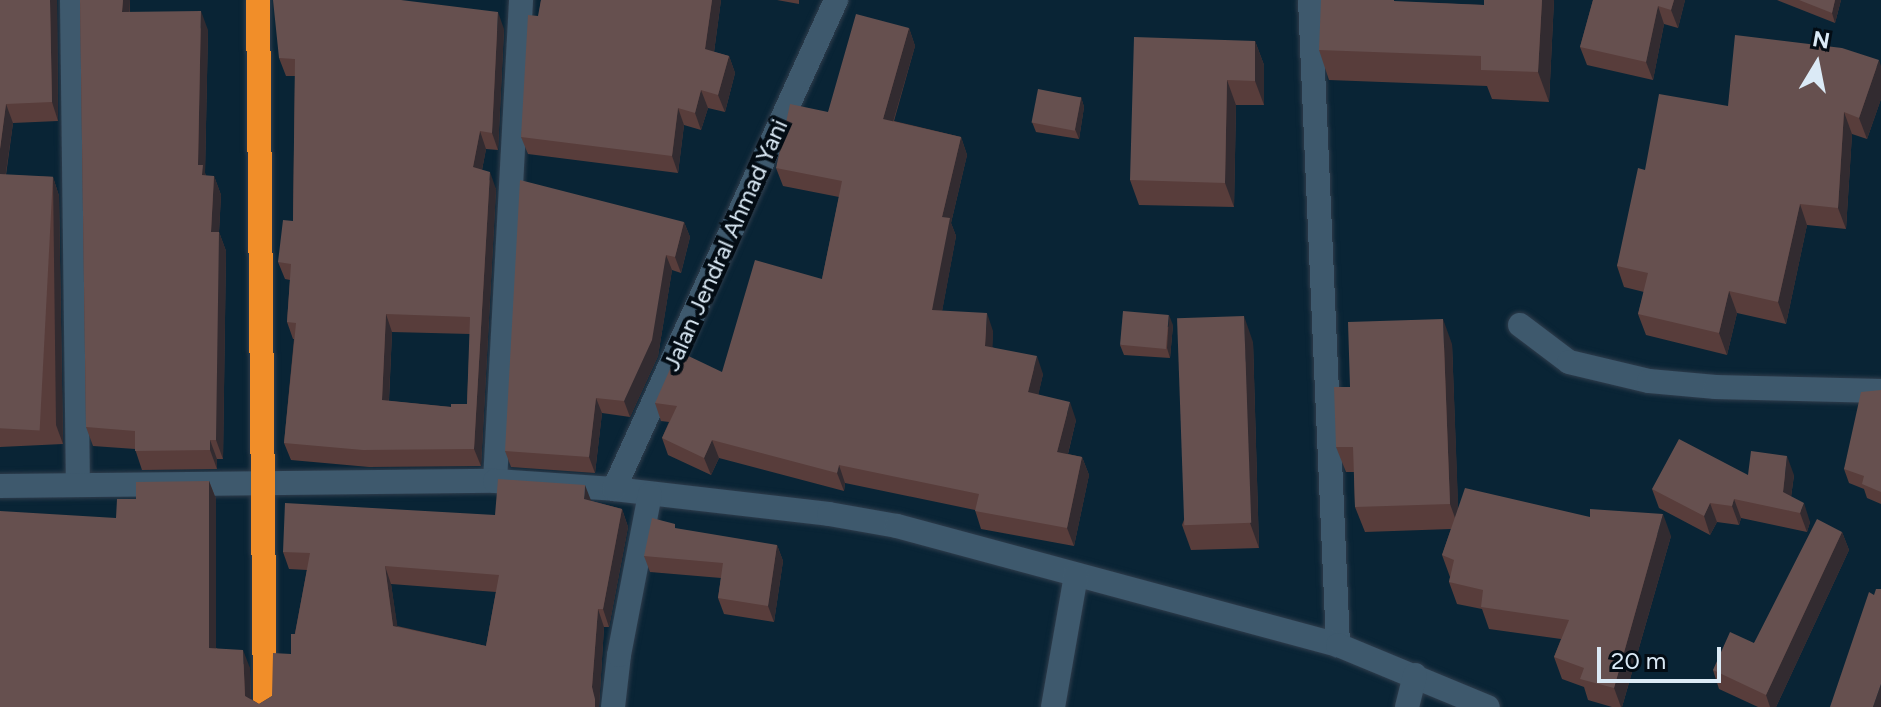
<!DOCTYPE html>
<html>
<head>
<meta charset="utf-8">
<style>
	body { margin:0 }
	#map { position:relative; width:1881px; height:707px; overflow:hidden; background:#092435; font-family:Figtree,sans-serif }
	div>[style] { position:absolute }
	[style*='--x'] { left:calc(var(--x)*1px); top:calc(var(--y)*1px); width:calc(var(--w)*1px); rotate:calc(var(--a)*1deg) }
	.roads { filter:drop-shadow(0 0 2px #303d4c) drop-shadow(0 0 2px #303d4c) }
	.minor>* { height:24px; margin:-12px; padding:0 12px; transform-origin:12px; border-radius:12px; background:#3e596d }
	.highway>* { height:24px; margin:-12px; padding:0 12px; transform-origin:12px; border-radius:12px; background:#f18e29 }
	.wall>* { inset:0; background:#583d3b }
	.shaded-wall>* { inset:0; background:#322b30 }
	.building>* { inset:0; background:#66504f; transform-origin:0 0 }
	span { translate:-50% -50%; white-space:nowrap; text-align:center; line-height:1.15; -webkit-text-stroke:8px #030c14; paint-order:stroke }
	.street-label { font-size:24px; color:#dbeaf6 }
	.north { position:absolute; left:1777px; top:24px; width:80px; height:80px; -webkit-text-stroke:6px #030c14; paint-order:stroke; rotate:10deg; font-size:22px; font-weight:700; line-height:32px; text-align:center; color:#dbeaf6 }
	.north::after { content:''; display:block; margin:auto; width:28px; height:36px; background:#dbeaf6; clip-path:polygon(50% 0,100% 100%,50% 72%,0 100%) }
	.scale { position:absolute; left:1597px; top:647px; width:124px; height:36px; box-sizing:border-box; border:4px solid #dbeaf6; border-top:0; padding-left:10px; font-size:24px; line-height:28px; white-space:nowrap; color:#dbeaf6; -webkit-text-stroke:6px #030c14; paint-order:stroke }
</style>
</head>
<body>
<div id="map">
	<div class="roads">
		<div class="minor">
			<i style="--x:72;--y:0;--w:483;--a:89.3"></i>
			<i style="--x:1310;--y:0;--w:646;--a:87.51"></i>
			<i style="--x:1520;--y:325;--w:61;--a:37.1"></i>
			<i style="--x:1569;--y:362;--w:82;--a:13.4"></i>
			<i style="--x:1649;--y:381;--w:67;--a:5.1"></i>
			<i style="--x:1716;--y:387;--w:165;--a:1.4"></i>
			<i style="--x:495;--y:481;--w:482;--a:-86.9"></i>
			<i style="--x:0;--y:486;--w:495;--a:-0.6"></i>
			<i style="--x:495;--y:481;--w:119;--a:3.8"></i>
			<i style="--x:614;--y:489;--w:216;--a:6.6"></i>
			<i style="--x:829;--y:514;--w:69;--a:10"></i>
			<i style="--x:897;--y:526;--w:457;--a:15.1"></i>
			<i style="--x:1338;--y:645;--w:162;--a:22.5"></i>
			<i style="--x:614;--y:489;--w:537;--a:-65.58"></i>
			<i style="--x:613;--y:707;--w:52;--a:-83.4"></i>
			<i style="--x:619;--y:655;--w:164;--a:-79.1"></i>
			<i style="--x:1053;--y:707;--w:134;--a:-80.1"></i>
			<i style="--x:1407;--y:707;--w:33;--a:-76"></i>
		</div>
		<div class="highway">
			<i style="--x:258;--y:0;--w:707;--a:89.43"></i>
		</div>
	</div>
	<div class="wall">
		<i style="clip-path:polygon(0 0,57px 0,58px 121px,13px 123px,6px 175px,53px 177px,59px 196px,63px 444px,0 447px)"></i>
		<i style="clip-path:polygon(80px 0,130px 0,130px 12px,208px 30px,205px 173px,206px 176px,214px 176px,221px 195px,219px 232px,226px 251px,223px 459px,217px 459px,217px 469px,142px 470px,135px 449px,93px 446px,86px 427px)"></i>
		<i style="clip-path:polygon(541px 0,721px 0,714px 52px,729px 56px,735px 73px,725px 112px,708px 108px,701px 130px,684px 125px,678px 173px,528px 154px,521px 137px)"></i>
		<i style="clip-path:polygon(777px 0,799px 0,799px 4px)"></i>
		<i style="clip-path:polygon(1484px 0,1554px 0,1549px 102px,1492px 99px,1487px 86px,1329px 80px,1319px 50px,1406px 2px,1484px 5px)"></i>
		<i style="clip-path:polygon(1593px 0,1685px 0,1678px 28px,1664px 24px,1653px 80px,1587px 65px,1580px 47px)"></i>
		<i style="clip-path:polygon(1777px 0,1841px 0,1835px 23px)"></i>
		<i style="clip-path:polygon(909px 28px,915px 46px,894px 121px,961px 137px,967px 155px,951px 223px,956px 236px,942px 311px,993px 331px,992px 347px,1043px 374px,1038px 395px,1076px 420px,1068px 454px,1082px 457px,1089px 475px,1074px 546px,981px 529px,975px 510px,845px 483px,844px 491px,719px 458px,711px 475px,668px 455px,662px 438px,669px 422px,661px 421px,655px 403px,722px 372px,822px 279px,839px 197px,783px 186px,776px 168px,828px 112px)"></i>
		<i style="clip-path:polygon(evenodd,504px 29px,498px 150px,486px 149px,482px 170px,496px 189px,481px 466px,369px 467px,291px 460px,284px 443px,294px 339px,293px 339px,287px 322px,290px 280px,285px 279px,278px 262px,293px 221px,295px 76px,286px 76px,279px 58px,504px 29px,392px 332px,470px 334px,467px 404px,451px 407px,389px 401px,392px 332px)"></i>
		<i style="clip-path:polygon(1255px 41px,1264px 65px,1264px 105px,1236px 105px,1234px 207px,1139px 205px,1130px 180px)"></i>
		<i style="clip-path:polygon(1881px 66px,1881px 99px,1867px 139px,1852px 134px,1846px 229px,1807px 225px,1786px 324px,1737px 313px,1727px 355px,1646px 335px,1638px 314px,1644px 292px,1624px 287px,1617px 266px,1645px 170px,1728px 106px)"></i>
		<i style="clip-path:polygon(1081px 97px,1084px 107px,1079px 139px,1036px 132px,1032px 122px)"></i>
		<i style="clip-path:polygon(684px 222px,690px 237px,681px 273px,672px 270px,658px 356px,630px 417px,602px 413px,595px 473px,511px 467px,505px 451px)"></i>
		<i style="clip-path:polygon(1173px 325px,1170px 358px,1124px 355px,1120px 345px)"></i>
		<i style="clip-path:polygon(1253px 342px,1259px 548px,1191px 550px,1182px 525px)"></i>
		<i style="clip-path:polygon(1452px 344px,1458px 508px,1671px 536px,1622px 707px,1612px 707px,1588px 700px,1584px 687px,1562px 679px,1554px 657px,1561px 639px,1489px 629px,1482px 609px,1457px 604px,1449px 582px,1450px 577px,1442px 555px,1451px 529px,1365px 532px,1355px 507px,1354px 472px,1346px 472px,1336px 447px,1350px 387px)"></i>
		<i style="clip-path:polygon(1881px 390px,1881px 504px,1867px 498px,1864px 489px,1849px 483px,1844px 469px)"></i>
		<i style="clip-path:polygon(1748px 475px,1794px 475px,1791px 497px,1810px 522px,1807px 532px,1741px 518px,1739px 525px,1717px 522px,1710px 535px,1659px 508px,1652px 489px)"></i>
		<i style="clip-path:polygon(evenodd,209px 481px,216px 499px,216px 648px,250px 668px,251px 699px,259px 704px,272px 696px,291px 654px,307px 570px,289px 569px,283px 552px,495px 515px,591px 501px,622px 509px,628px 527px,609px 627px,604px 627px,599px 707px,0 707px,116px 518px,136px 499px,209px 481px,391px 584px,496px 592px,486px 646px,397px 626px,391px 584px)"></i>
		<i style="clip-path:polygon(1842px 532px,1849px 550px,1776px 707px,1758px 707px,1719px 689px,1713px 670px,1754px 643px)"></i>
		<i style="clip-path:polygon(777px 545px,783px 561px,774px 622px,724px 614px,718px 598px,721px 578px,650px 572px,644px 556px)"></i>
	</div>
	<div class="shaded-wall">
		<i style="clip-path:polygon(50px 0,57px 0,58px 121px,52px 102px)"></i>
		<i style="clip-path:polygon(123px 0,130px 0,129px 31px,122px 12px)"></i>
		<i style="clip-path:polygon(712px 0,721px 0,712px 67px,705px 49px)"></i>
		<i style="clip-path:polygon(1542px 0,1554px 0,1549px 102px,1538px 72px)"></i>
		<i style="clip-path:polygon(1674px 0,1685px 0,1678px 28px,1671px 10px)"></i>
		<i style="clip-path:polygon(1835px 0,1841px 0,1835px 23px,1832px 13px)"></i>
		<i style="clip-path:polygon(1658px 6px,1664px 24px,1653px 80px,1646px 62px)"></i>
		<i style="clip-path:polygon(201px 11px,208px 30px,205px 173px,209px 184px,209px 194px,198px 165px)"></i>
		<i style="clip-path:polygon(498px 12px,504px 29px,498px 150px,492px 133px)"></i>
		<i style="clip-path:polygon(909px 28px,915px 46px,889px 136px,883px 119px)"></i>
		<i style="clip-path:polygon(1255px 41px,1264px 65px,1264px 105px,1255px 81px)"></i>
		<i style="clip-path:polygon(729px 56px,735px 73px,725px 112px,718px 95px)"></i>
		<i style="clip-path:polygon(1879px 60px,1881px 66px,1881px 99px,1867px 139px,1859px 118px)"></i>
		<i style="clip-path:polygon(1227px 80px,1236px 105px,1234px 207px,1225px 183px)"></i>
		<i style="clip-path:polygon(701px 90px,708px 108px,701px 130px,695px 113px)"></i>
		<i style="clip-path:polygon(1081px 97px,1084px 107px,1079px 139px,1075px 129px)"></i>
		<i style="clip-path:polygon(6px 104px,13px 123px,3px 193px,0 184px,0 149px)"></i>
		<i style="clip-path:polygon(678px 108px,684px 125px,678px 173px,672px 156px)"></i>
		<i style="clip-path:polygon(1844px 112px,1852px 134px,1846px 229px,1838px 208px)"></i>
		<i style="clip-path:polygon(480px 131px,486px 149px,479px 185px,473px 167px)"></i>
		<i style="clip-path:polygon(961px 137px,967px 155px,951px 223px,956px 236px,939px 328px,932px 310px,942px 217px)"></i>
		<i style="clip-path:polygon(490px 172px,496px 189px,481px 466px,474px 449px)"></i>
		<i style="clip-path:polygon(214px 176px,221px 195px,219px 232px,226px 251px,223px 459px,216px 440px,211px 232px)"></i>
		<i style="clip-path:polygon(53px 177px,59px 196px,63px 444px,56px 425px)"></i>
		<i style="clip-path:polygon(1800px 204px,1807px 225px,1786px 324px,1778px 302px)"></i>
		<i style="clip-path:polygon(684px 222px,690px 237px,681px 273px,675px 257px)"></i>
		<i style="clip-path:polygon(666px 255px,672px 270px,658px 356px,630px 417px,624px 401px)"></i>
		<i style="clip-path:polygon(1729px 291px,1737px 313px,1727px 355px,1719px 333px)"></i>
		<i style="clip-path:polygon(987px 313px,993px 331px,992px 364px,985px 346px)"></i>
		<i style="clip-path:polygon(386px 314px,392px 332px,388px 418px,382px 400px)"></i>
		<i style="clip-path:polygon(1169px 315px,1173px 325px,1170px 358px,1167px 348px)"></i>
		<i style="clip-path:polygon(1244px 316px,1253px 342px,1259px 548px,1250px 523px)"></i>
		<i style="clip-path:polygon(1443px 319px,1452px 344px,1459px 529px,1450px 504px)"></i>
		<i style="clip-path:polygon(1037px 356px,1043px 374px,1035px 410px,1028px 392px)"></i>
		<i style="clip-path:polygon(596px 398px,602px 413px,595px 473px,589px 457px)"></i>
		<i style="clip-path:polygon(1070px 402px,1076px 420px,1064px 470px,1057px 452px)"></i>
		<i style="clip-path:polygon(210px 440px,217px 459px,217px 469px,210px 450px)"></i>
		<i style="clip-path:polygon(712px 440px,719px 458px,711px 475px,704px 458px)"></i>
		<i style="clip-path:polygon(1787px 456px,1794px 475px,1789px 511px,1783px 492px)"></i>
		<i style="clip-path:polygon(1082px 457px,1089px 475px,1074px 546px,1067px 528px)"></i>
		<i style="clip-path:polygon(839px 465px,845px 483px,844px 491px,837px 473px)"></i>
		<i style="clip-path:polygon(209px 481px,216px 499px,216px 666px,209px 648px)"></i>
		<i style="clip-path:polygon(585px 485px,592px 503px,584px 499px)"></i>
		<i style="clip-path:polygon(1734px 499px,1741px 518px,1739px 525px,1732px 506px)"></i>
		<i style="clip-path:polygon(1710px 503px,1717px 522px,1710px 535px,1704px 516px)"></i>
		<i style="clip-path:polygon(1804px 503px,1810px 522px,1807px 532px,1800px 513px)"></i>
		<i style="clip-path:polygon(622px 509px,628px 527px,609px 627px,603px 609px)"></i>
		<i style="clip-path:polygon(1663px 514px,1671px 536px,1622px 707px,1621px 707px,1614px 688px)"></i>
		<i style="clip-path:polygon(1842px 532px,1849px 550px,1776px 707px,1770px 707px,1766px 695px)"></i>
		<i style="clip-path:polygon(777px 545px,783px 561px,774px 622px,768px 606px)"></i>
		<i style="clip-path:polygon(385px 566px,391px 584px,400px 643px,393px 626px)"></i>
		<i style="clip-path:polygon(598px 609px,604px 627px,599px 707px,595px 707px,592px 687px)"></i>
		<i style="clip-path:polygon(243px 650px,250px 668px,251px 707px,245px 696px)"></i>
		<i style="clip-path:polygon(1881px 684px,1881px 707px,1873px 707px)"></i>
	</div>
	<div class="building">
		<i style="clip-path:polygon(0 0,50px 0,52px 102px,6px 104px,0 149px)"></i>
		<i style="clip-path:polygon(80px 0,123px 0,122px 12px,201px 11px,198px 165px,203px 165px,202px 175px,214px 176px,211px 232px,219px 232px,216px 440px,210px 440px,210px 450px,135px 451px,135px 431px,86px 427px)"></i>
		<i style="clip-path:polygon(evenodd,273px 0,401px 0,498px 12px,492px 133px,480px 131px,473px 167px,490px 172px,474px 449px,363px 450px,284px 443px,296px 323px,287px 322px,291px 264px,278px 262px,283px 220px,293px 221px,295px 59px,279px 58px,273px 0,386px 314px,470px 317px,467px 404px,451px 404px,451px 407px,382px 400px,386px 314px)"></i>
		<i style="clip-path:polygon(541px 0,712px 0,705px 49px,729px 56px,718px 95px,701px 90px,695px 113px,678px 108px,672px 156px,521px 137px,528px 15px,538px 16px)"></i>
		<i style="clip-path:polygon(1321px 0,1394px 0,1394px 1px,1484px 5px,1484px 0,1542px 0,1538px 72px,1481px 70px,1481px 56px,1319px 50px)"></i>
		<i style="clip-path:polygon(1593px 0,1674px 0,1671px 10px,1658px 6px,1646px 62px,1580px 47px)"></i>
		<i style="clip-path:polygon(1799px 0,1835px 0,1832px 13px)"></i>
		<i style="clip-path:polygon(856px 14px,909px 28px,883px 119px,961px 137px,942px 217px,950px 218px,932px 310px,987px 313px,985px 346px,1037px 356px,1028px 392px,1070px 402px,1057px 452px,1082px 457px,1067px 528px,975px 511px,979px 494px,839px 465px,837px 473px,712px 440px,704px 458px,662px 438px,677px 406px,655px 403px,678px 351px,722px 372px,755px 260px,822px 279px,842px 181px,776px 168px,790px 104px,828px 112px)"></i>
		<i style="clip-path:polygon(1735px 35px,1842px 48px,1879px 60px,1859px 118px,1844px 112px,1838px 208px,1800px 204px,1778px 302px,1729px 291px,1719px 333px,1638px 314px,1648px 273px,1617px 266px,1638px 168px,1645px 170px,1659px 94px,1728px 106px)"></i>
		<i style="clip-path:polygon(1134px 37px,1255px 41px,1255px 81px,1227px 80px,1225px 183px,1130px 180px)"></i>
		<i style="left:1038px;top:89px;width:44px;height:34px;rotate:11deg"></i>
		<i style="left:0;top:174px;width:53px;height:254px;rotate:3deg"></i>
		<i style="clip-path:polygon(520px 180px,684px 222px,675px 257px,666px 255px,652px 340px,624px 401px,596px 398px,589px 457px,505px 451px)"></i>
		<i style="left:1123px;top:311px;width:46px;height:34px;rotate:5deg"></i>
		<i style="left:1244px;top:316px;width:207px;height:67px;rotate:88deg"></i>
		<i style="clip-path:polygon(1443px 319px,1450px 504px,1355px 507px,1353px 447px,1336px 447px,1334px 387px,1350px 387px,1348px 322px)"></i>
		<i style="clip-path:polygon(1881px 390px,1881px 492px,1862px 484px,1864px 476px,1844px 469px,1861px 392px)"></i>
		<i style="clip-path:polygon(1679px 439px,1748px 475px,1751px 451px,1787px 456px,1783px 492px,1804px 503px,1800px 513px,1734px 499px,1732px 506px,1710px 503px,1704px 516px,1652px 489px)"></i>
		<i style="clip-path:polygon(evenodd,498px 479px,585px 485px,584px 499px,622px 509px,603px 609px,598px 609px,592px 687px,595px 699px,595px 707px,0 707px,0 511px,116px 518px,117px 499px,136px 499px,136px 482px,209px 481px,209px 648px,243px 650px,245px 696px,259px 704px,272px 696px,273px 653px,291px 654px,291px 634px,295px 634px,310px 553px,283px 552px,285px 503px,495px 515px,498px 479px,385px 566px,499px 575px,486px 646px,393px 626px,385px 566px)"></i>
		<i style="clip-path:polygon(1465px 488px,1590px 517px,1590px 509px,1663px 514px,1614px 688px,1580px 679px,1584px 668px,1554px 657px,1569px 620px,1481px 607px,1483px 590px,1449px 582px,1454px 560px,1442px 555px)"></i>
		<i style="clip-path:polygon(652px 518px,675px 524px,675px 528px,777px 545px,768px 606px,718px 598px,723px 563px,644px 556px)"></i>
		<i style="clip-path:polygon(1817px 519px,1842px 532px,1766px 695px,1713px 670px,1730px 632px,1754px 643px)"></i>
		<i style="clip-path:polygon(1876px 589px,1881px 589px,1881px 684px,1873px 707px,1830px 707px,1869px 592px,1874px 595px)"></i>
	</div>
	<div class="street-label">
		<span style="left:725px;top:245px;rotate:-66deg">Jalan Jendral Ahmad Yani</span>
	</div>
	<div class="north">N</div>
	<div class="scale">20 m</div>
</div>
</body>
</html>
